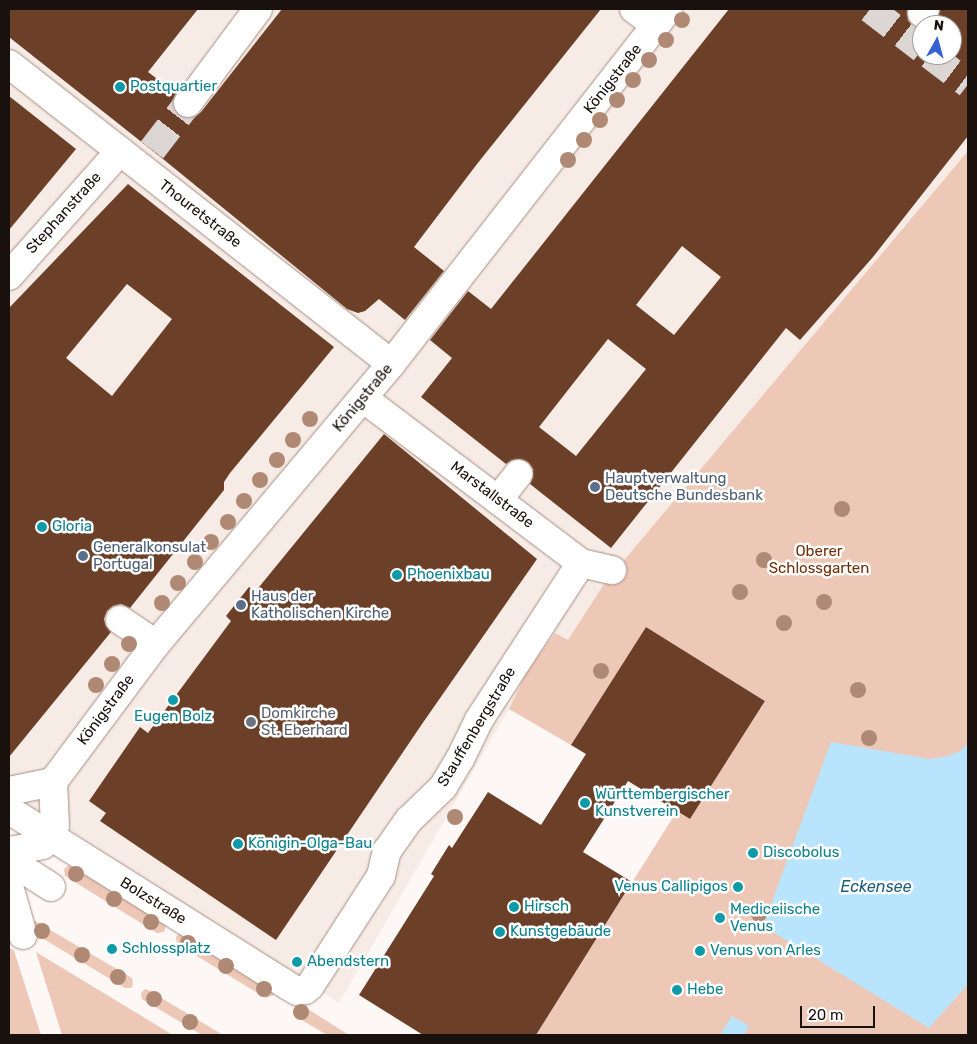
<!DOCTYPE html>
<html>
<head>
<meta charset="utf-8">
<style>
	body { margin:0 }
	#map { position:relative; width:977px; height:1044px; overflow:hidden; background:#fdf8f6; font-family:Rubik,sans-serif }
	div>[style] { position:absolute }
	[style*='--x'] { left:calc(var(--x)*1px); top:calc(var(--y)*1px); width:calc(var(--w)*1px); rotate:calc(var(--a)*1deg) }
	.built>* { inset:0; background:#f7ebe5 }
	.green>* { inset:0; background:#eec8b7 }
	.water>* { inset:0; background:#b8e4fd }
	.building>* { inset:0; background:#6c4028 }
	.minor-tunnel>* { height:28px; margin-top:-14px; transform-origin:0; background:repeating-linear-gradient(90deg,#dbd5d3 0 28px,transparent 0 42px) }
	.roads { filter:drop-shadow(0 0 1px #a58e83) drop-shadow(0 0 1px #a58e83) }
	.minor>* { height:28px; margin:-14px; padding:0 14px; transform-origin:14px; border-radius:14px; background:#fff }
	.trees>* { width:16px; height:16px; margin:-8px; border-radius:50%; background:#af8974 }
	.dots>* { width:14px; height:14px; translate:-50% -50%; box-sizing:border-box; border:2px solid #fff; border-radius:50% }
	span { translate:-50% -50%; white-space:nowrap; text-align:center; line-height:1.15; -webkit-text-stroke:5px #fff; paint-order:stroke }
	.street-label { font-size:15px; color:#19110d }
	.culture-label { font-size:15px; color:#0d838f }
	.left { translate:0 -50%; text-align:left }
	.right { translate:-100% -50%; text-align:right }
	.service-label { font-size:15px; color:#4e5e75 }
	.park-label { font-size:15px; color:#6f2f09 }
	.worship-label { font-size:15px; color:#5b616d }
	.water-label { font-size:16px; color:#1b5d7c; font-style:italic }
	.frame { position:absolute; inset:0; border:10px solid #19110d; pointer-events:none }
	.north { position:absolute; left:912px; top:15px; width:50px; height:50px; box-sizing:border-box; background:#fff; border:1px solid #a3a09e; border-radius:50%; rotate:7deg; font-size:14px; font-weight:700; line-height:20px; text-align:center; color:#19110d }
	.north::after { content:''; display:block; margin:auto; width:18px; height:22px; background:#3562d2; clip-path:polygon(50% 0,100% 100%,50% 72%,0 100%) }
	.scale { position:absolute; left:800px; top:1006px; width:75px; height:22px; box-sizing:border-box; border:2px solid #19110d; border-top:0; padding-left:6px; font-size:15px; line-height:18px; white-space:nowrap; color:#19110d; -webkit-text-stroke:4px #fff; paint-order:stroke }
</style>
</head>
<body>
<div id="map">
	<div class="built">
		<i style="clip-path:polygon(evenodd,9px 9px,968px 9px,968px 151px,604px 584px,568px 641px,555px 633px,527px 671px,509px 709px,339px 1003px,49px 817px,9px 799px,9px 9px,922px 25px,952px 25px,952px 55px,922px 55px,922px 25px)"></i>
	</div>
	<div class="green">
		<i style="clip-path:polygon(968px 151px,968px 1035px,536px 1035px,677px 811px,690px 819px,765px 701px,646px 627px,571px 745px,509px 709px,527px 671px,555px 633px,568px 640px,604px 584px)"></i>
		<i style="clip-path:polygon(69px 865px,166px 925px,164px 932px,157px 933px,65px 876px,64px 869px)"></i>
		<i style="clip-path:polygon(35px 921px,132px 978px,133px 985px,131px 988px,125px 988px,32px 932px,32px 923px)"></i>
		<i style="clip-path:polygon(180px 933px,274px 991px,274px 995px,266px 998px,177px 944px,176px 937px)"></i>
		<i style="clip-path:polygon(9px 947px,14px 951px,41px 1035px,9px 1035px)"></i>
		<i style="clip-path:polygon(36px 952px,173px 1035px,62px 1035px)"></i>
		<i style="clip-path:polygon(145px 989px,148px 990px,223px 1035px,202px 1035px,142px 999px,141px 993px)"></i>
		<i style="clip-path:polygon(303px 1006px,349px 1035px,327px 1035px,295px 1016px,296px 1007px)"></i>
	</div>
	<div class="water">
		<i style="clip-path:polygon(831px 742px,930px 759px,945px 757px,960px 751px,968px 744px,968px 984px,929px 1028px,763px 926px)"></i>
		<i style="clip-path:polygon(732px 1016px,749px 1026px,744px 1035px,721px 1034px)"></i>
	</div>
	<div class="building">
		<i style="clip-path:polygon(9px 9px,198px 9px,148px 72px,176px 93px,172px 102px,174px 110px,179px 116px,187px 119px,195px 117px,201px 112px,282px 9px,601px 9px,477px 164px,414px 247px,444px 271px,405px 320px,379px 299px,365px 311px,358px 313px,347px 309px,163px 159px,9px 37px)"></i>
		<i style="clip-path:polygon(evenodd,729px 9px,907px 9px,908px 20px,913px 26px,922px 28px,922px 55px,952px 55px,952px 25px,931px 25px,938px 18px,940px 9px,968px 9px,968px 136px,873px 257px,800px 340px,786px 328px,611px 548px,530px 484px,533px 476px,533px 469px,528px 462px,520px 459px,512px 460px,506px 464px,421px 397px,452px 358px,430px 340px,468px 291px,491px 309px,729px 9px,682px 246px,721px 277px,674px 335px,636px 305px,682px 246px,729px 9px,608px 339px,646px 369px,576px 456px,539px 427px,608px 339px)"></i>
		<i style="clip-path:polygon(9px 96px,76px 149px,9px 230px)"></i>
		<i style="clip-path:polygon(evenodd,128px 184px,334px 347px,230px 473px,224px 482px,224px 490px,130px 608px,121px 604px,113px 606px,107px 611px,104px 619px,106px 626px,111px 632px,9px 757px,9px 308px,128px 184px,127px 284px,172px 319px,112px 396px,66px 358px,127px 284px)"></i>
		<i style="clip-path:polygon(384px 434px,537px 559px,422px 724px,276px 940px,100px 821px,106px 813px,89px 801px,140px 727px,148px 733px,231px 621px,226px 616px,249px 587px,255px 592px)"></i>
		<i style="clip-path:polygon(646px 627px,765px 701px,690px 819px,628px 781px,583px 852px,632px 882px,536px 1035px,423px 1035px,359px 995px,434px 876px,431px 874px,449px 845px,452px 848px,488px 792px,541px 825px,586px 754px,571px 745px)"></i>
	</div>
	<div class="minor-tunnel">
		<i style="--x:870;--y:9;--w:66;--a:37.6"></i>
		<i style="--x:930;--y:55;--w:48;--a:37.3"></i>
		<i style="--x:152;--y:150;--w:59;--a:-52.5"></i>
	</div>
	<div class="roads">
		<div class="minor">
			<i style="--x:634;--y:9;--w:26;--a:37"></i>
			<i style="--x:922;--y:13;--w:5;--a:-53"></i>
			<i style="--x:9;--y:64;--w:486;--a:38.1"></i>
			<i style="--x:188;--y:103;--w:117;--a:-53.3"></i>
			<i style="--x:9;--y:276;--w:167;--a:-48.4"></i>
			<i style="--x:498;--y:500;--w:33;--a:-52"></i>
			<i style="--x:581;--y:563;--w:32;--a:13"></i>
			<i style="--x:120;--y:620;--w:43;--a:33.7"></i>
			<i style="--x:9;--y:791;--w:45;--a:-11.6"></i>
			<i style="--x:9;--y:810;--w:332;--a:32.2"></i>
			<i style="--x:290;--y:987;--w:8;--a:30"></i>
			<i style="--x:297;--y:991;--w:8;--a:-7"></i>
			<i style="--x:305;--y:990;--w:6;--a:-39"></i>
			<i style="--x:310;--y:986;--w:131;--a:-57.2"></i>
			<i style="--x:381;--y:876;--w:26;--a:-77"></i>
			<i style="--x:387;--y:851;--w:38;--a:-55"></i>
			<i style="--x:409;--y:820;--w:47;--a:-44.1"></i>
			<i style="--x:443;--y:787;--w:33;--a:-59"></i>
			<i style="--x:460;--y:759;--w:43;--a:-64"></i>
			<i style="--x:479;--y:720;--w:187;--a:-57"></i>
			<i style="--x:581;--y:563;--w:273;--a:-142.9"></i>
			<i style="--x:55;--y:826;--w:44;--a:-92.6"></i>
			<i style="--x:53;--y:782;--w:172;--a:-53.3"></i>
			<i style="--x:156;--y:644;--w:366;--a:-50"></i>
			<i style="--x:391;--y:364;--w:450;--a:-52"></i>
			<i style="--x:9;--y:851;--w:34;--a:-10"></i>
			<i style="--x:9;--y:860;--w:50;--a:32.7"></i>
			<i style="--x:9;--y:886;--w:51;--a:74.1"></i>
		</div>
	</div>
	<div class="trees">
		<i style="left:682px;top:20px"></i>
		<i style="left:666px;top:40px"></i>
		<i style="left:649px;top:60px"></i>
		<i style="left:633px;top:80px"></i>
		<i style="left:617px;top:100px"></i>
		<i style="left:600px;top:120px"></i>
		<i style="left:584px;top:140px"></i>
		<i style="left:568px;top:160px"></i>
		<i style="left:310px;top:419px"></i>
		<i style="left:293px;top:440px"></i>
		<i style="left:277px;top:460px"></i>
		<i style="left:260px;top:480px"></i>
		<i style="left:244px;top:501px"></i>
		<i style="left:842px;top:509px"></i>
		<i style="left:228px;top:522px"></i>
		<i style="left:211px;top:542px"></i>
		<i style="left:764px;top:560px"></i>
		<i style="left:195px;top:562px"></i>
		<i style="left:178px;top:583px"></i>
		<i style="left:740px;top:592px"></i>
		<i style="left:824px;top:602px"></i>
		<i style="left:162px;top:603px"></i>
		<i style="left:784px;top:623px"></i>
		<i style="left:129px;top:644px"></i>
		<i style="left:112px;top:664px"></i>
		<i style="left:601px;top:671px"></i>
		<i style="left:96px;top:685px"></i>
		<i style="left:858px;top:690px"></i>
		<i style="left:869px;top:738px"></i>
		<i style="left:455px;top:817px"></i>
		<i style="left:76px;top:874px"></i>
		<i style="left:114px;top:899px"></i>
		<i style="left:759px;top:914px"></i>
		<i style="left:151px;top:922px"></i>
		<i style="left:42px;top:931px"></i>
		<i style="left:188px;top:943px"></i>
		<i style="left:82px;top:955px"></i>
		<i style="left:226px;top:966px"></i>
		<i style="left:118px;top:977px"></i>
		<i style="left:264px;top:989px"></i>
		<i style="left:154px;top:999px"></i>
		<i style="left:301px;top:1012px"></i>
		<i style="left:190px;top:1022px"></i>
	</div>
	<div class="dots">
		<i style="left:120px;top:87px;background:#0f9aa8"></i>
		<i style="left:595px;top:487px;background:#5c6f8a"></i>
		<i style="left:42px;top:527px;background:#0f9aa8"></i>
		<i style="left:83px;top:556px;background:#5c6f8a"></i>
		<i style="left:397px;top:575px;background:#0f9aa8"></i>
		<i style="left:241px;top:605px;background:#5c6f8a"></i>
		<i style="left:173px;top:700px;background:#0f9aa8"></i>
		<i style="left:251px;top:722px;background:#6b7280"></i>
		<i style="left:585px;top:803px;background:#0f9aa8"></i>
		<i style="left:238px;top:844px;background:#0f9aa8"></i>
		<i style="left:753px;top:853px;background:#0f9aa8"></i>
		<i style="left:738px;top:887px;background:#0f9aa8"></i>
		<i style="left:514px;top:907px;background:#0f9aa8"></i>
		<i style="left:720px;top:918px;background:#0f9aa8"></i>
		<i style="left:500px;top:932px;background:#0f9aa8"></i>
		<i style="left:112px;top:949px;background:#0f9aa8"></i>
		<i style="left:700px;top:951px;background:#0f9aa8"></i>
		<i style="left:297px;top:962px;background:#0f9aa8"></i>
		<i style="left:677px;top:990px;background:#0f9aa8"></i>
	</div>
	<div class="street-label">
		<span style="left:613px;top:79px;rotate:-52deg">Königstraße</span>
		<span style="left:64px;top:213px;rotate:-48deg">Stephanstraße</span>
		<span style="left:200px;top:214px;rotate:38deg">Thouretstraße</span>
		<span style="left:363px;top:398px;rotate:-50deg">Königstraße</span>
		<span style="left:492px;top:495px;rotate:37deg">Marstallstraße</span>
		<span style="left:106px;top:710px;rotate:-53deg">Königstraße</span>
		<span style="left:477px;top:727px;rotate:-59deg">Stauffenbergstraße</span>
		<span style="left:153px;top:901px;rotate:32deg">Bolzstraße</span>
	</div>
	<div class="culture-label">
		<span class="left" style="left:130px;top:87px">Postquartier</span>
		<span class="left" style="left:52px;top:527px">Gloria</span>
		<span class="left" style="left:407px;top:575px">Phoenixbau</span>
		<span style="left:173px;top:717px">Eugen Bolz</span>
		<span class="left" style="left:595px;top:803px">Württembergischer<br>Kunstverein</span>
		<span class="left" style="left:248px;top:844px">Königin-Olga-Bau</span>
		<span class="left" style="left:763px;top:853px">Discobolus</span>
		<span class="right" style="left:728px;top:887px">Venus Callipigos</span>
		<span class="left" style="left:524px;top:907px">Hirsch</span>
		<span class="left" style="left:730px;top:918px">Mediceiische<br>Venus</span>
		<span class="left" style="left:510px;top:932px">Kunstgebäude</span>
		<span class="left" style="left:122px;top:949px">Schlossplatz</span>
		<span class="left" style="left:710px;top:951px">Venus von Arles</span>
		<span class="left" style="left:307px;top:962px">Abendstern</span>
		<span class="left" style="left:687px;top:990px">Hebe</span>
	</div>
	<div class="service-label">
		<span class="left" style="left:605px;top:487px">Hauptverwaltung<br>Deutsche Bundesbank</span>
		<span class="left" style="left:93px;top:556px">Generalkonsulat<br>Portugal</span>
		<span class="left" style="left:251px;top:605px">Haus der<br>Katholischen Kirche</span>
	</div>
	<div class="park-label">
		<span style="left:819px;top:560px">Oberer<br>Schlossgarten</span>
	</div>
	<div class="worship-label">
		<span class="left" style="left:261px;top:722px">Domkirche<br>St. Eberhard</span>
	</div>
	<div class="water-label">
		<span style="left:876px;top:887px">Eckensee</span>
	</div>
	<div class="frame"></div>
	<div class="north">N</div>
	<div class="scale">20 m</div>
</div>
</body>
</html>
